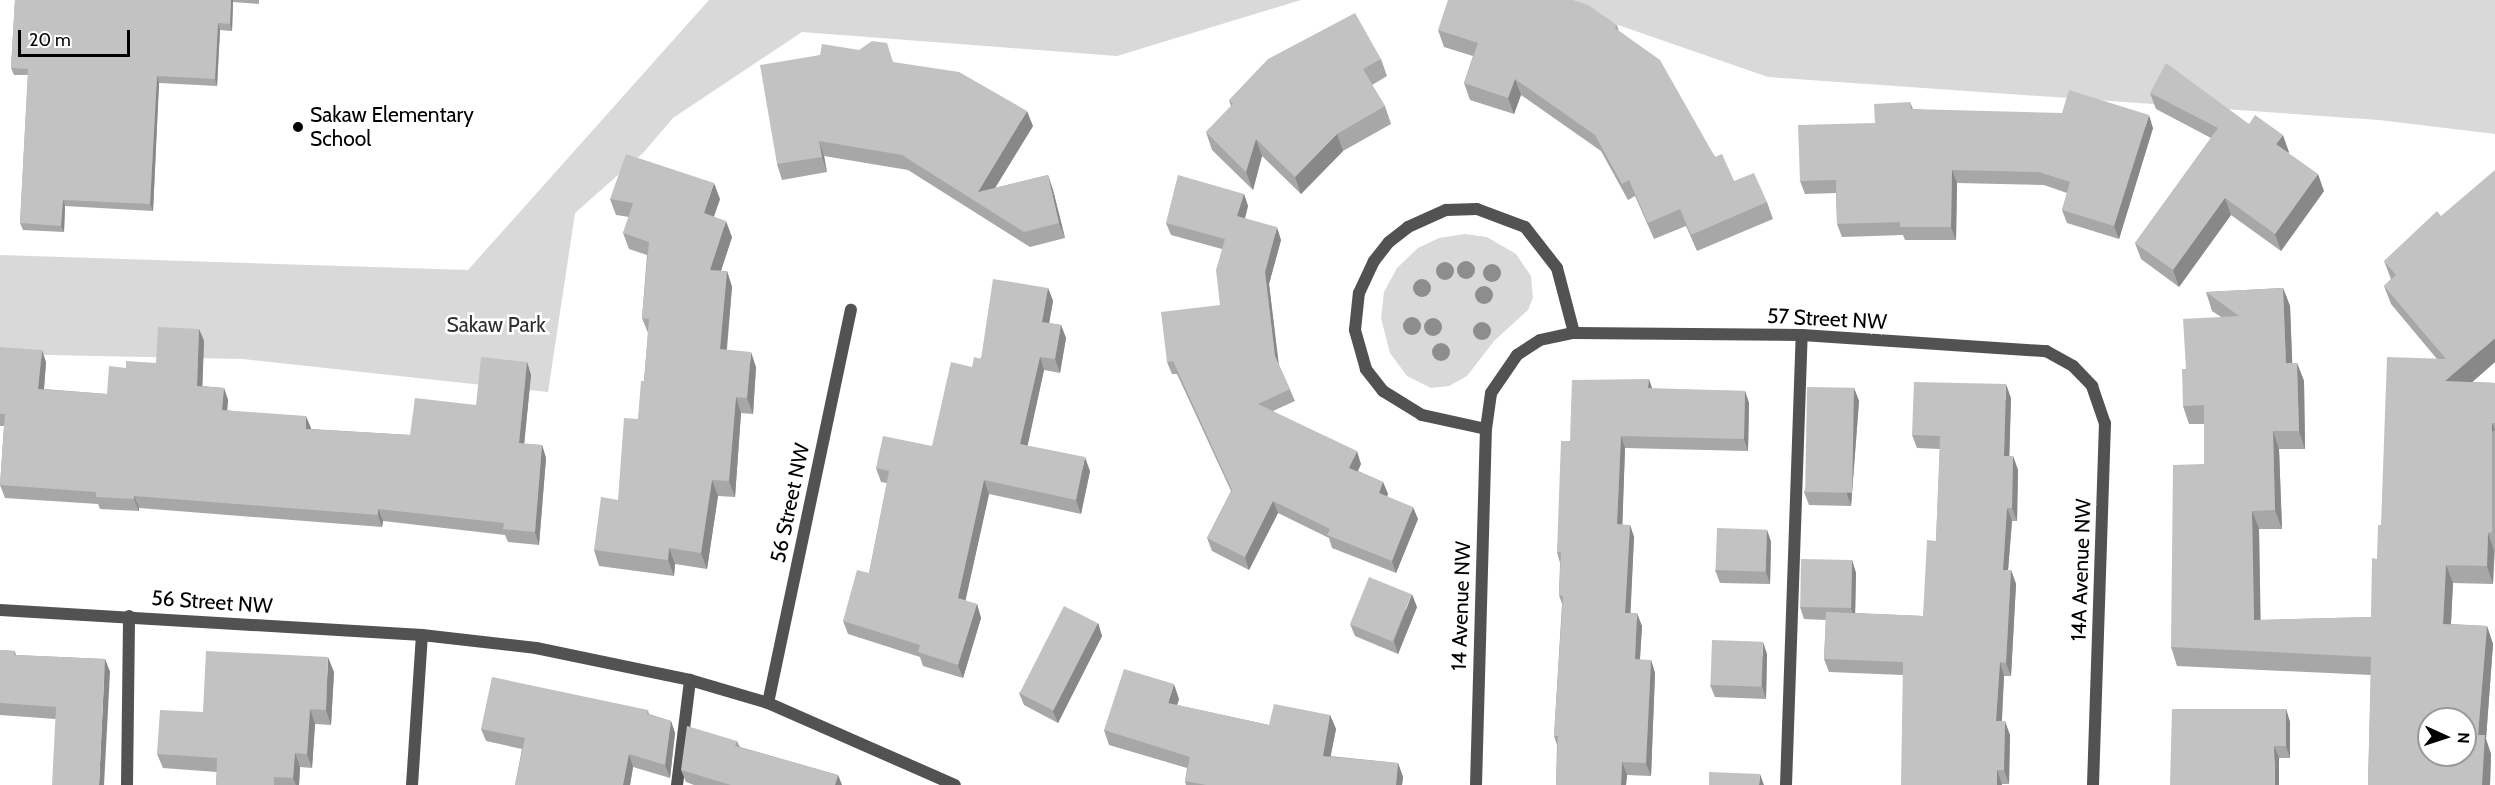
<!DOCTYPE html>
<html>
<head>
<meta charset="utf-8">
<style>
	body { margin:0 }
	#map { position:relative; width:2495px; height:785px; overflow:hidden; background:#fff; font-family:Cabin,sans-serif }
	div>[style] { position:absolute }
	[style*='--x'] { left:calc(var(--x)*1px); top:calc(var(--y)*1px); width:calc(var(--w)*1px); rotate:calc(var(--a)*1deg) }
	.green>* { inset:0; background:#d9d9d9 }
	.service>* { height:12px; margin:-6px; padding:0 6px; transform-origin:6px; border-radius:6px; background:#525252 }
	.minor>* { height:12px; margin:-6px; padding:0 6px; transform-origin:6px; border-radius:6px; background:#525252 }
	.trees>* { width:18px; height:18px; margin:-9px; border-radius:50%; background:#8d8d8d }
	.wall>* { inset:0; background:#a7a7a7 }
	.shaded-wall>* { inset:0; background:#888; transform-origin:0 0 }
	.building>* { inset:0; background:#c2c2c2; transform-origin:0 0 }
	.dots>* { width:16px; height:16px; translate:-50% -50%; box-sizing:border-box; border:3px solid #fff; border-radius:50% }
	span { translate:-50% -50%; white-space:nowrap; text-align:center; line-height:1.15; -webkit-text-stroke:5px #fff; paint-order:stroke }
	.poi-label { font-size:21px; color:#000 }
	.left { translate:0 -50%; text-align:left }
	.street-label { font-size:21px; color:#000 }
	.park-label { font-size:21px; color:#303030 }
	.north { position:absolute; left:2417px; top:707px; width:60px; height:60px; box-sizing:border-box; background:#fff; border:2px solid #999; border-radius:50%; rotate:93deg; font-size:16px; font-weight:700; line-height:24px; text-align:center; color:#000 }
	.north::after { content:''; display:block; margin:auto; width:21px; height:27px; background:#000; clip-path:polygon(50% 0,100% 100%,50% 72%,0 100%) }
	.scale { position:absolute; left:18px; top:30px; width:112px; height:27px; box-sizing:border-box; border:3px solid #000; border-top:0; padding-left:8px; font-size:18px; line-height:21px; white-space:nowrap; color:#000; -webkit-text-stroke:4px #fff; paint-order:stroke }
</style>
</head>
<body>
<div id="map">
	<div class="green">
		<i style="clip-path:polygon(709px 0,1301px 0,1117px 56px,802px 32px,673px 118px,643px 153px,575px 213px,548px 392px,243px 359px,0 354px,0 255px,468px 270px)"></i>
		<i style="clip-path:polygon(1546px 0,2495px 0,2495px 134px,2379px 120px,1768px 77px)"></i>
		<i style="clip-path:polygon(1465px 234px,1487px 237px,1516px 254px,1531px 276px,1533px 298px,1528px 310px,1494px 341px,1467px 376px,1449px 386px,1431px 388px,1407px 376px,1390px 353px,1381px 318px,1384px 292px,1397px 268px,1418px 248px,1439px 238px)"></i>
	</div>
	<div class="service">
		<i style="--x:127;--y:785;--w:169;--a:-89.3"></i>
		<i style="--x:677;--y:785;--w:106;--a:-82.9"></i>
		<i style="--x:1786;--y:785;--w:450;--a:-88"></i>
	</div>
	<div class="minor">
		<i style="--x:1486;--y:429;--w:66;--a:-167.7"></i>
		<i style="--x:1422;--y:415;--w:46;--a:-148.4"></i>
		<i style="--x:1383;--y:391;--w:28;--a:-128"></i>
		<i style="--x:1366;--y:369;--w:41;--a:-105.8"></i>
		<i style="--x:1355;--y:330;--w:37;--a:-84"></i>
		<i style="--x:1359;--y:293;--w:35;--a:-65"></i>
		<i style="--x:1374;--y:261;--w:24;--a:-52"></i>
		<i style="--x:1389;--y:242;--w:24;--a:-38"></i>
		<i style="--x:1408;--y:227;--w:42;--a:-24.1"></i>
		<i style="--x:1446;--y:210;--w:31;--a:-2"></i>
		<i style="--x:1477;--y:209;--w:51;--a:20.6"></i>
		<i style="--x:1525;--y:227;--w:52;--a:52"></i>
		<i style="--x:1557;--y:268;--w:67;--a:75.3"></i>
		<i style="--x:0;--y:610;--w:423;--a:3.4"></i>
		<i style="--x:422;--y:635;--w:115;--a:6.5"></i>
		<i style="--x:536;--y:648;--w:157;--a:11.7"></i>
		<i style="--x:690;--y:680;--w:81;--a:16.4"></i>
		<i style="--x:768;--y:703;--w:204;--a:23.7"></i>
		<i style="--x:768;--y:703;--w:402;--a:-78.1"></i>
		<i style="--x:412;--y:785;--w:150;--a:-86.2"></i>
		<i style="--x:1476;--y:785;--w:356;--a:-88.4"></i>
		<i style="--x:1486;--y:429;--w:36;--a:-82"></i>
		<i style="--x:1491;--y:393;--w:46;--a:-55.6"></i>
		<i style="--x:1517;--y:355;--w:27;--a:-33"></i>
		<i style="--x:1540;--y:340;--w:35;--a:-12"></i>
		<i style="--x:1574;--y:333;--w:228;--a:0.5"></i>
		<i style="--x:1802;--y:335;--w:245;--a:3.8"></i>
		<i style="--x:2046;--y:351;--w:31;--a:29"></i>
		<i style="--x:2073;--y:366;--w:28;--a:46"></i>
		<i style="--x:2092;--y:386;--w:39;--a:71"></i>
		<i style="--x:2105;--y:423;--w:362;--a:91.9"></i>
	</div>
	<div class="trees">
		<i style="left:1466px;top:270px"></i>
		<i style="left:1445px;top:271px"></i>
		<i style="left:1492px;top:273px"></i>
		<i style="left:1422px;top:288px"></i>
		<i style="left:1484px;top:295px"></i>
		<i style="left:1412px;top:326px"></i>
		<i style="left:1433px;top:327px"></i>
		<i style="left:1482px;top:331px"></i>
		<i style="left:1441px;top:352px"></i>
	</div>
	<div class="wall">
		<i style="clip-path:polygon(15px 0,259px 0,259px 4px,233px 2px,232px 31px,220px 30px,217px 86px,159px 83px,153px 211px,65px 206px,64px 232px,23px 230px,20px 223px,28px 75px,14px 75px,11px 68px)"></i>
		<i style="clip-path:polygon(1617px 25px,1619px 32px,1734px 181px,1767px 202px,1773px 219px,1697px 251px,1686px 226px,1654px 239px,1635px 196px,1628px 200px,1601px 151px,1521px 95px,1514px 114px,1470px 100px,1464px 83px,1473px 56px,1444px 47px,1438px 30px)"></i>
		<i style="clip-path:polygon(1381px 59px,1387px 76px,1372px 85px,1385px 106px,1391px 124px,1343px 151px,1301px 194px,1262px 156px,1253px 190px,1212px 150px,1206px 132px,1231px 106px,1229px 100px)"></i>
		<i style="clip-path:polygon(893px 62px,1033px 126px,995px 188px,1048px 175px,1053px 190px,1065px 238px,1030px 247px,908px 170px,824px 156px,827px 172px,782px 180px,777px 164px)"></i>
		<i style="clip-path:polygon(2150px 93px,2249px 124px,2289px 152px,2288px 153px,2324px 191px,2281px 251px,2231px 215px,2179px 287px,2141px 259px,2135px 243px,2211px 138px,2156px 109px)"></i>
		<i style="clip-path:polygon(1910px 102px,1913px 109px,2153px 128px,2119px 239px,2067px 223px,2062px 210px,2067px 193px,2044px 185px,1957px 183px,1956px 240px,1905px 240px,1903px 235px,1842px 237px,1837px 224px,1836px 193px,1805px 194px,1800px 181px,1875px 123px)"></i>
		<i style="clip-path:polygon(1244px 194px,1248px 206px,1245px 218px,1281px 240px,1269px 284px,1279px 365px,1295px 401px,1273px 411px,1361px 464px,1358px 471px,1383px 482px,1388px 494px,1387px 496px,1418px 519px,1396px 573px,1332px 548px,1329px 538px,1278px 513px,1249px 570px,1212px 551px,1207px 538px,1231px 491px,1177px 374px,1172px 374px,1167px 362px,1220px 305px,1222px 249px,1171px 235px,1166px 223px)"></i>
		<i style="clip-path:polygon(610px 199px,720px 199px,714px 217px,732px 237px,721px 271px,727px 271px,732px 287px,727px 350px,756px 367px,753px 414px,741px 413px,735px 497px,718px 496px,707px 569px,675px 564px,674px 576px,599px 566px,594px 550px,618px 500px,638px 419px,644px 381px,648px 333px,642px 318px,647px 255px,629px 249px,623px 233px,629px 217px,616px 215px)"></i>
		<i style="clip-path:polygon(2384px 261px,2495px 362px,2472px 382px,2495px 383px,2495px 551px,2493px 584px,2453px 583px,2451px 624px,2487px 626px,2493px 644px,2486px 739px,2491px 754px,2490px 785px,2368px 785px,2371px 675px,2177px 666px,2171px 647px,2204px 464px,2204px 424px,2189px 424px,2183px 406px,2186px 369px,2221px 317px,2212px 311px,2206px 292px,2283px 288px,2290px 306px,2292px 363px,2297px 363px,2304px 381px,2305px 449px,2279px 449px,2282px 529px,2259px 529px,2260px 620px,2371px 617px,2381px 525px,2437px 359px,2391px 304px,2384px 286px,2391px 279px)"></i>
		<i style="clip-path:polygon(1048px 288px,1053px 301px,1049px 323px,1061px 325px,1066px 338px,1060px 373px,1044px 370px,1027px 446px,1090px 471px,1081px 514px,989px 494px,965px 601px,977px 604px,981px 618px,963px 678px,923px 666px,920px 657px,848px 634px,843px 621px,869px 573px,887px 483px,881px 482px,876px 468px,932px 446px,972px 367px)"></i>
		<i style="clip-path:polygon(199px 329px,204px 341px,202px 386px,224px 388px,228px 400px,227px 410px,311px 429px,410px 435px,476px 405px,527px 362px,531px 375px,524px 444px,542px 445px,546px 458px,539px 545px,508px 542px,505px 535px,383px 521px,382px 527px,139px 508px,139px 511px,100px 509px,98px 504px,5px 498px,0 485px,4px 426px,0 426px,0 347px,46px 362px,44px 389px,107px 394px,126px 368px,156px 363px)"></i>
		<i style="clip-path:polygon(1649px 379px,1652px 389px,1745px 391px,1749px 403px,1748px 451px,1625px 448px,1622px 525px,1630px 525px,1634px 537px,1630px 613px,1642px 626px,1640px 660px,1651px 660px,1655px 673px,1651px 776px,1627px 775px,1626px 785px,1556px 785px,1557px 745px,1554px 736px,1562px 604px,1559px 595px,1560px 563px,1557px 552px,1570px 441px)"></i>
		<i style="clip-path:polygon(1854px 388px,1859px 401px,1851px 506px,1809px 505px,1804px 492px)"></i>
		<i style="clip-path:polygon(2011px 398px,2009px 456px,2013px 456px,2018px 470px,2017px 521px,2012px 521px,2008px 570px,2011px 570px,2016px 584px,2011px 676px,2004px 676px,2002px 721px,2010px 735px,2009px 784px,2002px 784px,1903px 675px,1829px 672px,1824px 659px,1826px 620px,1804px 619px,1800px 607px,1852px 560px,1856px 573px,1855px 613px,1923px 616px,1936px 541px,1940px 449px,1917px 448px,1912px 435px)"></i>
		<i style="clip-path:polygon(1767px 530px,1771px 542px,1770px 584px,1720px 583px,1715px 570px)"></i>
		<i style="clip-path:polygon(1417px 607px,1398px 654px,1355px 636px,1350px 624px)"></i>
		<i style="clip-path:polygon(1098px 623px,1102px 636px,1058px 723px,1024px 705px,1019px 693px)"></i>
		<i style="clip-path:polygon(0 650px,15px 651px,16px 655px,105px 659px,110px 672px,55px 719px,0 715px)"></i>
		<i style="clip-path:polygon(1767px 654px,1766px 699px,1715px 697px,1710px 685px)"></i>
		<i style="clip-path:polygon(334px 672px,331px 725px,315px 724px,312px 768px,300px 767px,299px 785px,216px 785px,217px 772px,163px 768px,157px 754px)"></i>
		<i style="clip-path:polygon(1179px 699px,1177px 705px,1269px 725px,1330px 715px,1336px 729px,1330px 756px,1398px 763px,1403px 777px,1402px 785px,1186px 785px,1185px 781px,1187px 768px,1109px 745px,1104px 730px)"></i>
		<i style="clip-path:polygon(2286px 709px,2290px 722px,2290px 758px,2279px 758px,2170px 785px)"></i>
		<i style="clip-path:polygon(648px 710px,649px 714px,671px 721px,675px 733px,670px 778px,633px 767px,630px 785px,515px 785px,522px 749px,486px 741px,481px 729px)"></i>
		<i style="clip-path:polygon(737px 741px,740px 747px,838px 775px,842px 785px,694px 785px,686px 782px,681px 770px)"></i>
	</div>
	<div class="shaded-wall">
		<i style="clip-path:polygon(231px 0,233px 0,233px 2px,232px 31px,230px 24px)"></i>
		<i style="clip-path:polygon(218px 23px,220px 30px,217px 86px,215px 79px)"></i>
		<i style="clip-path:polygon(157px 76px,159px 83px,153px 211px,150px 204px)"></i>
		<i style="clip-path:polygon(1515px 79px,1521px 95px,1514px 114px,1508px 98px)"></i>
		<i style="clip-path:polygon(1027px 111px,1033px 126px,984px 206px,978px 192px)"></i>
		<i style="clip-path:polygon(2149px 115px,2153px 128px,2119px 239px,2114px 226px)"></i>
		<i style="clip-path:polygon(1337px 134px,1343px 151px,1301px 194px,1295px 177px)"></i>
		<i style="clip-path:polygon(2283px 135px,2289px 152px,2282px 161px,2276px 144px)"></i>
		<i style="clip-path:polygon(1256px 139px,1262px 156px,1253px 190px,1246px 172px)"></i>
		<i style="clip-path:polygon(819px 141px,824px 156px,827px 172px,822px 157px)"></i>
		<i style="clip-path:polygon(1952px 170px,1957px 183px,1956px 240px,1951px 227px)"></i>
		<i style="clip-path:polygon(2318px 174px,2324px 191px,2281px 251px,2275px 234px)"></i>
		<i style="clip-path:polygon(1048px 175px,1053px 190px,1065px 238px,1059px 223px)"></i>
		<i style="clip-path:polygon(714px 183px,720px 199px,709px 229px,704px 213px)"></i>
		<i style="clip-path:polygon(1244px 194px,1248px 206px,1242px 229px,1237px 216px)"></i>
		<i style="clip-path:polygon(2225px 198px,2231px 215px,2179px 287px,2173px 270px)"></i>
		<i style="clip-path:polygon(63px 200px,65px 206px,64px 232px,61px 226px)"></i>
		<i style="clip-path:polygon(726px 221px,732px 237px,716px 286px,710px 270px)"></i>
		<i style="clip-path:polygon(1277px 227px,1281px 240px,1269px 284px,1279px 368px,1275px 356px,1265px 272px)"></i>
		<i style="clip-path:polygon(727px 271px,732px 287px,725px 365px,720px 349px)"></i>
		<i style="clip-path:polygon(1048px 288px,1053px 301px,1047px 335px,1042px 322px)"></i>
		<i style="clip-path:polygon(2283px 288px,2290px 306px,2293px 381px,2286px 363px)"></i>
		<i style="clip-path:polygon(1061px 325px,1066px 338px,1060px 373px,1055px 359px)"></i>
		<i style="clip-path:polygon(199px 329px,204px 341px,202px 398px,197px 386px)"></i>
		<i style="clip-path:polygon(2495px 338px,2495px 362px,2452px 400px,2445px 381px)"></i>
		<i style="clip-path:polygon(42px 350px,46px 362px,43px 402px,38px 389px)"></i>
		<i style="clip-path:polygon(751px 352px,756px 367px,753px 414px,747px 398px)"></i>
		<i style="clip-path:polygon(1040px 357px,1044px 370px,1025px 458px,1020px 444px)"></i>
		<i style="clip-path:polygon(527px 362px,531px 375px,523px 456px,519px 443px)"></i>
		<i style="clip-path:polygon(2297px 363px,2304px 381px,2305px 449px,2299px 431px)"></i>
		<i style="clip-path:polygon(1649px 379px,1653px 391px,1648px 388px)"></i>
		<i style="clip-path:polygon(2006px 384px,2011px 398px,2009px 469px,2004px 456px)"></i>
		<i style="clip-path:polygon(224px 388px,228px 400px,226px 423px,222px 410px)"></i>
		<i style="clip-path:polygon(1854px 388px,1859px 401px,1851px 506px,1847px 494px)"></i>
		<i style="clip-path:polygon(1745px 391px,1749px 403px,1748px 451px,1744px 439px)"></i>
		<i style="clip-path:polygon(736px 397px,741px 413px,735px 497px,729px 481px)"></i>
		<i style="clip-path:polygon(306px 416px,311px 428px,310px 441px,306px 429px)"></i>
		<i style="left:2492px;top:423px;width:8px;height:109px;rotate:67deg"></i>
		<i style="clip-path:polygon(2273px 431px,2279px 449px,2282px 529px,2275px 510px)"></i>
		<i style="clip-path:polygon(1621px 436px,1625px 448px,1622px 537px,1617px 524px)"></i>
		<i style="clip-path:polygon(542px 445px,546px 458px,539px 545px,535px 532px)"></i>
		<i style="clip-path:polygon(1357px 451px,1361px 464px,1353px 480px,1349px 468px)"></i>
		<i style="clip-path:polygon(2013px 456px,2018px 470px,2017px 521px,2012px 508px)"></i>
		<i style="clip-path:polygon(1085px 457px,1090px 471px,1081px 514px,1076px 500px)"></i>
		<i style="clip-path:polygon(712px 480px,718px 496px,707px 569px,701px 553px)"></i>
		<i style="clip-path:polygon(984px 480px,989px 494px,963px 612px,958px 598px)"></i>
		<i style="clip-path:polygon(1383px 482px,1388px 494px,1383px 505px,1379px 493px)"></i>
		<i style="clip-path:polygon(134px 496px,139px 508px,139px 511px,134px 499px)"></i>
		<i style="clip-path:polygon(1273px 501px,1278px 513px,1249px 570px,1245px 557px)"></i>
		<i style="clip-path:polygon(1413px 507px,1418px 519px,1396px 573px,1392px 561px)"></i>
		<i style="clip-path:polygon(2007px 508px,2012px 521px,2007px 583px,2003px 570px)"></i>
		<i style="clip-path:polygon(378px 509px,383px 521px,382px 527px,378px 515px)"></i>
		<i style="clip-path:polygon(2252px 511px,2259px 529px,2261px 638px,2254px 620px)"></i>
		<i style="clip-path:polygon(1630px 525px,1634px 537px,1630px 625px,1625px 613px)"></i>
		<i style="clip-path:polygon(1767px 530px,1771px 542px,1770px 584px,1766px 572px)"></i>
		<i style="clip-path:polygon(2488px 533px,2494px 551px,2493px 584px,2487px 566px)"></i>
		<i style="clip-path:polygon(669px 548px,675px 564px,674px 576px,668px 560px)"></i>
		<i style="clip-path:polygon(1852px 560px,1856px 573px,1855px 621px,1851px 608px)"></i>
		<i style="clip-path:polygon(2446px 565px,2453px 583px,2450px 642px,2443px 624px)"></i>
		<i style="clip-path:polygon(2011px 570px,2016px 584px,2011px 676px,2006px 663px)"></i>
		<i style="clip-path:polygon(1412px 594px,1417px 607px,1398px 654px,1394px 641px)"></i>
		<i style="clip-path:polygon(977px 604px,981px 618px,963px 678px,958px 665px)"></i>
		<i style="clip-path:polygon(1637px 613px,1642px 626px,1639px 672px,1635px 659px)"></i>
		<i style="clip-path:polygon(1098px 623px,1102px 636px,1058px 723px,1053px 711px)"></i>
		<i style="clip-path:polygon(2487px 626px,2493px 644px,2486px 739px,2491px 754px,2490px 785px,2482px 785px,2478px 735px)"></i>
		<i style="clip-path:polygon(1763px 642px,1767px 654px,1766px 699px,1762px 686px)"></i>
		<i style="clip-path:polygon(328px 657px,334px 672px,331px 725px,326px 710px)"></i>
		<i style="clip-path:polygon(105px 659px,110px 672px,104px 785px,99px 785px)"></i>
		<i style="clip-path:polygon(1651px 660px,1655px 673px,1651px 776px,1646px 763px)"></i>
		<i style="clip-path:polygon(2000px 662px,2004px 676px,2001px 734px,1996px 721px)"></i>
		<i style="clip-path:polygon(1174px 684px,1179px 699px,1173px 717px,1168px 703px)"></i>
		<i style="clip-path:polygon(310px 709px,315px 724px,312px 768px,307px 754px)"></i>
		<i style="clip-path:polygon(2286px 709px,2290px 722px,2290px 758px,2286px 746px)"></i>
		<i style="clip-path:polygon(1330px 715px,1336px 729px,1328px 770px,1323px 756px)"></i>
		<i style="clip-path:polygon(671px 721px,675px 733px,670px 778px,665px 765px)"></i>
		<i style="clip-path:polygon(2005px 721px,2010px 735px,2009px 784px,2004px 770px)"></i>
		<i style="clip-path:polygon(2274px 746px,2279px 758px,2279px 785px,2275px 785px)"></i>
		<i style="clip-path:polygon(295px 753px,300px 767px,299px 785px,296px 785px,293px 778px)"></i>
		<i style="clip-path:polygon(629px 754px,633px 767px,630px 785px,623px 785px)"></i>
		<i style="clip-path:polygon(1622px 762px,1627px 775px,1626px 785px,1621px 785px)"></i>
		<i style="clip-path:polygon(1398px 763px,1403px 777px,1402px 785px,1396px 785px)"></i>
		<i style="clip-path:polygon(1997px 770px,2002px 784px,2002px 785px,1997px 785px)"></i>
		<i style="clip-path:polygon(1760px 774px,1764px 785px,1759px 785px)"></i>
		<i style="clip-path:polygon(838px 775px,842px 785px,835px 785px)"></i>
	</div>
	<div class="building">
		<i style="clip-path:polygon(15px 0,231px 0,230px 24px,218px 23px,215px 79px,157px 76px,150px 204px,63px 200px,61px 226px,20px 223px,28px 69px,11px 68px)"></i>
		<i style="clip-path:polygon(1448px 0,1573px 0,1588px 5px,1617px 25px,1615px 28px,1660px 60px,1715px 157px,1722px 154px,1734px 181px,1754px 173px,1767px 202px,1691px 235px,1680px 209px,1648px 223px,1629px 180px,1622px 184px,1595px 135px,1515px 79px,1508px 98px,1464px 83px,1478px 43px,1438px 30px)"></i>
		<i style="clip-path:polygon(1355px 13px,1381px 59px,1363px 69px,1385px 106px,1337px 134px,1295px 177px,1256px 139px,1246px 172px,1206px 132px,1233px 104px,1229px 100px,1268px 59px)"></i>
		<i style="clip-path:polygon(872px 41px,887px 43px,893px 62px,959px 72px,1027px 111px,978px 192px,1048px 175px,1059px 223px,1024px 232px,902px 155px,819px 141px,822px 157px,777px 164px,760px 65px,820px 55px,822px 44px,859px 50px)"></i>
		<i style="clip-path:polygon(2166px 63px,2249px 124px,2255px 115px,2283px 135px,2276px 144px,2318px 174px,2275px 234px,2225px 198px,2173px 270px,2135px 243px,2218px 128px,2150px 93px)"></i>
		<i style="clip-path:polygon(2069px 90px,2149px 115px,2114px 226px,2062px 210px,2070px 182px,2039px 172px,1952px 170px,1951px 227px,1900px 227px,1900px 222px,1837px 224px,1836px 180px,1800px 181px,1798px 125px,1875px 123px,1874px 104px,1910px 102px,1911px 109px,2062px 113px)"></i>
		<i style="clip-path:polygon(626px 154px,714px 183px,704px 213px,726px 221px,710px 270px,727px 271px,720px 349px,751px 352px,747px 398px,736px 397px,729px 481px,712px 480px,701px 553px,669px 548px,668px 560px,594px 550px,601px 497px,618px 500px,624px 418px,638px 419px,641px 381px,644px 381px,649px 319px,642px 318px,649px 242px,623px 233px,633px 203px,610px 199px)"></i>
		<i style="clip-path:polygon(evenodd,2495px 170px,2495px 338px,2445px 381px,2495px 383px,2495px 423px,2492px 423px,2492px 532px,2488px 533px,2487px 566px,2446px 565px,2443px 624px,2487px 626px,2478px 735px,2485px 735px,2482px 785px,2368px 785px,2371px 657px,2171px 647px,2173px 465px,2204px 464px,2204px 405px,2183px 406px,2182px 369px,2186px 369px,2183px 319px,2239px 316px,2206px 292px,2283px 288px,2286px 363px,2297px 363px,2299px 431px,2273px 431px,2275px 510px,2252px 511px,2254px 620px,2371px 617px,2372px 558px,2377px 559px,2378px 525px,2381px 525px,2387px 357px,2446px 359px,2384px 286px,2396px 275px,2384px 261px,2437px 211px,2441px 216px,2495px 170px,2429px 719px,2465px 719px,2465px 755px,2429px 755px,2429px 719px)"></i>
		<i style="clip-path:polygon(1178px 175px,1244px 194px,1237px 216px,1277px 227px,1265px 272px,1275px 356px,1290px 389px,1258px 404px,1357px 451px,1349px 468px,1383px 482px,1379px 493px,1413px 507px,1392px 561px,1327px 535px,1330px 529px,1273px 501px,1245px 557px,1207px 538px,1232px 490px,1173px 361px,1167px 362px,1161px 312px,1220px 305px,1216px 270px,1225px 239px,1166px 223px)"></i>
		<i style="clip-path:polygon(993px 279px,1048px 288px,1042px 322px,1061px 325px,1055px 359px,1040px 357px,1020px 444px,1085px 457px,1076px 500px,984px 480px,958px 598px,977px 604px,958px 665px,918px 652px,920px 645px,843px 621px,857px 570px,869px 573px,889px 471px,876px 468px,883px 436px,932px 446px,951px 362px,972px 367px,974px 357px,981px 359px)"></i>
		<i style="clip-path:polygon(158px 327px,199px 329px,197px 386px,224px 388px,222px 410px,306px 416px,306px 429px,410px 435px,415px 398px,476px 405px,481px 357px,527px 362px,519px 443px,542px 445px,535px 532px,503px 529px,504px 523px,378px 509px,378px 515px,134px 496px,134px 499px,96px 497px,96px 492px,0 485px,5px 414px,0 414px,0 347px,42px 350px,38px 389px,107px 394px,109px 366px,126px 368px,126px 361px,156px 363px)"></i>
		<i style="clip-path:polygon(1649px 379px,1648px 388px,1745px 391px,1744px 439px,1621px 436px,1617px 524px,1630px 525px,1625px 613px,1637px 613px,1635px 659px,1651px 660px,1646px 763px,1622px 762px,1621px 785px,1556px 785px,1558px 736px,1554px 736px,1563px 596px,1559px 595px,1561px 552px,1557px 552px,1561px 441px,1570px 441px,1572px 380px)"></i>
		<i style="clip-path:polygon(1914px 382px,2006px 384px,2004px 456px,2013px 456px,2012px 508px,2007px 508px,2003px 570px,2011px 570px,2006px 663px,2000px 662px,1996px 721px,2005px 721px,2004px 770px,1997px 770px,1997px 785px,1901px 785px,1903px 662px,1824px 659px,1826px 612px,1923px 616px,1927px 540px,1936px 541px,1940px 436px,1912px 435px)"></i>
		<i style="left:1807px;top:387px;width:47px;height:105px;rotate:1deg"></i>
		<i style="left:1717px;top:528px;width:50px;height:42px;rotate:2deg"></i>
		<i style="left:1801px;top:559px;width:51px;height:48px;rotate:1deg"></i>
		<i style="left:1369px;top:577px;width:46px;height:51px;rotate:22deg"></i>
		<i style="left:1064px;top:606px;width:38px;height:98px;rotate:27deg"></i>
		<i style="left:1712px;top:640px;width:51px;height:45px;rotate:2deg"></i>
		<i style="clip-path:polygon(0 650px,15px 651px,14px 655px,105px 659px,99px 785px,52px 785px,56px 707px,0 703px)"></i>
		<i style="clip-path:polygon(206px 651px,328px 657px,326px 710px,310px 709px,307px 754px,295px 753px,293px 778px,274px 777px,274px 785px,216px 785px,217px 758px,157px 754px,160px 710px,203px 712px)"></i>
		<i style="clip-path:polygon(1124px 669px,1174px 684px,1168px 703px,1269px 725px,1274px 704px,1330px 715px,1323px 756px,1398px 763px,1396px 785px,1206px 785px,1185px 781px,1190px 757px,1104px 730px)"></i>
		<i style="clip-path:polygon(492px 677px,648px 710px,647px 714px,671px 721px,665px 765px,629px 754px,623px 785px,515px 785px,525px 738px,481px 729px)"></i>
		<i style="clip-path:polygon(2172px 709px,2286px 709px,2286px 746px,2274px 746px,2275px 785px,2170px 785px)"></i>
		<i style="clip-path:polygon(687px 726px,737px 741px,735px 746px,838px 775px,835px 785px,731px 785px,681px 770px)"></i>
		<i style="clip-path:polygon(1709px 772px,1760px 774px,1759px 785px,1709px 785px)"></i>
	</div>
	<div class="dots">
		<i style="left:298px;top:127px;background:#000"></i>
	</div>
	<div class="poi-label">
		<span class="left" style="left:310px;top:127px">Sakaw Elementary<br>School</span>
	</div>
	<div class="street-label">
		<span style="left:1827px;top:319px;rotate:3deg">57 Street NW</span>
		<span style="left:790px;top:503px;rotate:-78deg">56 Street NW</span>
		<span style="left:2081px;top:570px;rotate:-88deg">14A Avenue NW</span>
		<span style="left:212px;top:602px;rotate:4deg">56 Street NW</span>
		<span style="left:1461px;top:606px;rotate:-88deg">14 Avenue NW</span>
	</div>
	<div class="park-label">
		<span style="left:496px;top:325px">Sakaw Park</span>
	</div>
	<div class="north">N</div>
	<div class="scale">20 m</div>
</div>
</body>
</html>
